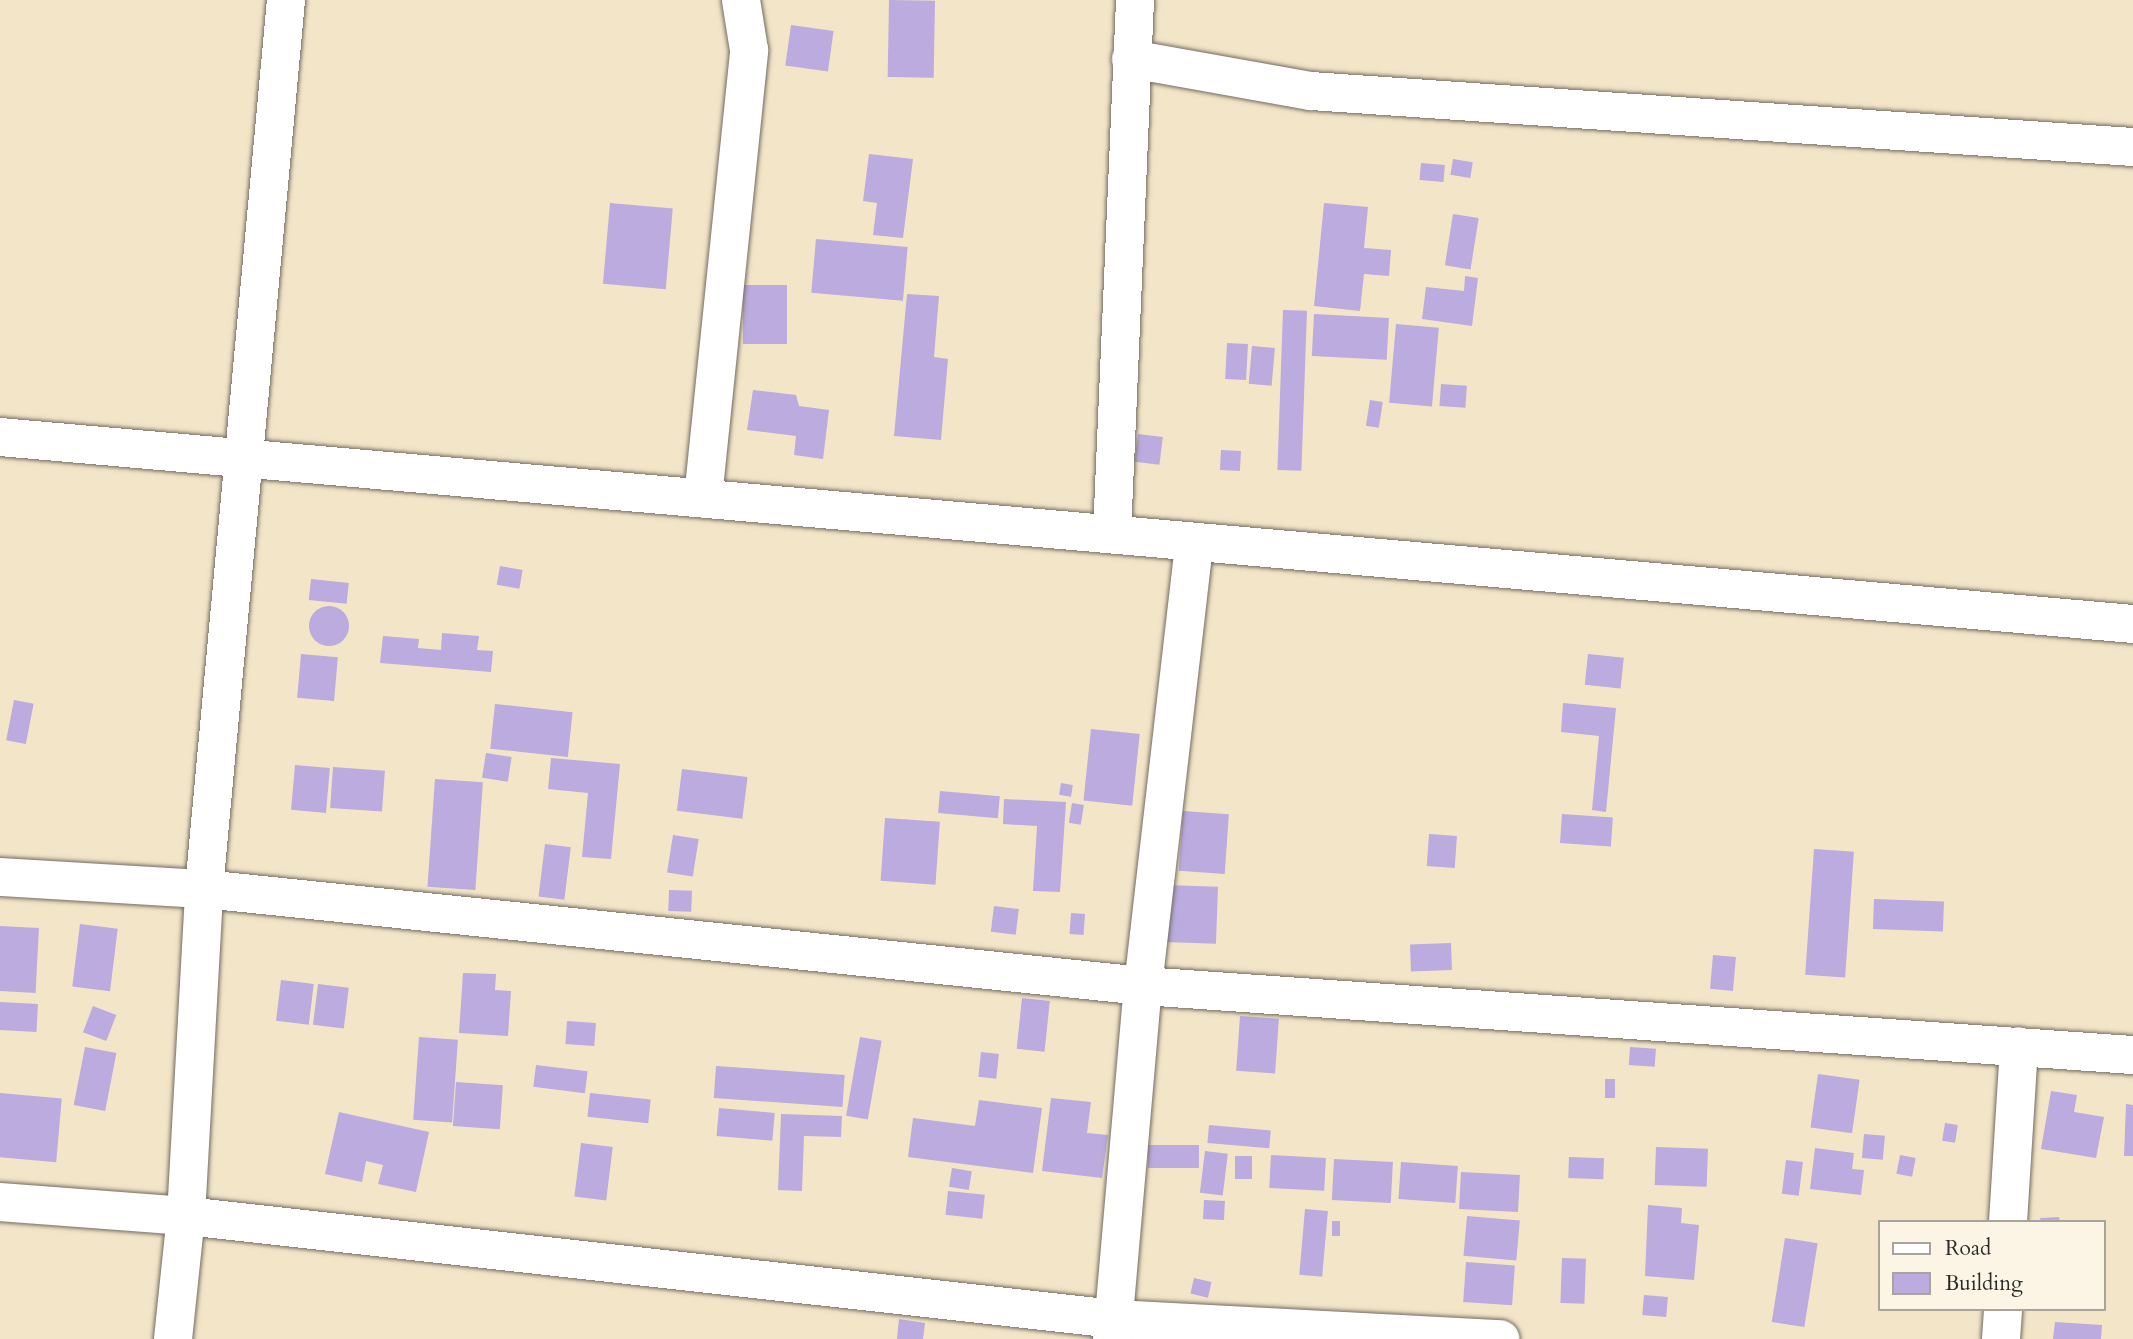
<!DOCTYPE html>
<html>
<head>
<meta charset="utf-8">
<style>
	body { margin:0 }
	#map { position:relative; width:2133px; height:1339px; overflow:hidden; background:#f3e5c8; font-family:Cardo,serif }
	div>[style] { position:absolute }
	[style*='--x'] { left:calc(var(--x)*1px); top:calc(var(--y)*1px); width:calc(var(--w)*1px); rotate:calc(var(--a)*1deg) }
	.building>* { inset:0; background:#bbabde; transform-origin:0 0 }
	.round { border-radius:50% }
	.roads { filter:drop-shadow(0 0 2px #716c62) drop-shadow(0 0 2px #716c62) }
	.minor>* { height:38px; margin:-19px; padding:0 19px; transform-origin:19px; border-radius:19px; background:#fff }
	span { translate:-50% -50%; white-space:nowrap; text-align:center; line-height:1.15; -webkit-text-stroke:6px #fcf5e5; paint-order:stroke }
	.legend { position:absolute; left:1878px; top:1220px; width:228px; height:91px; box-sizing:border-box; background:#fcf5e5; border:2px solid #a8a49b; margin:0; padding:9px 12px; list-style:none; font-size:21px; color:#2b2b2b }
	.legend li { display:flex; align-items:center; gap:14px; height:35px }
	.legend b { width:35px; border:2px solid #a8a49b }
</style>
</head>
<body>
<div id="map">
	<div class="building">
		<i style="left:889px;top:0;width:46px;height:77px;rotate:1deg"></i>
		<i style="left:791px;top:25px;width:43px;height:41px;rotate:8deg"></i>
		<i style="clip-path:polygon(869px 154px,913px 159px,903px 238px,873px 235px,877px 203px,863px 201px)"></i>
		<i style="left:1453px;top:159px;width:20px;height:16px;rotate:9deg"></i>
		<i style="left:1421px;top:163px;width:24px;height:17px;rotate:5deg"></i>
		<i style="left:610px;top:203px;width:63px;height:81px;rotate:5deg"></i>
		<i style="clip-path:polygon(1324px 203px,1368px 207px,1364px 248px,1391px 250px,1389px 276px,1364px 274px,1360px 311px,1314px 306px)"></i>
		<i style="left:1453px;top:214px;width:26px;height:52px;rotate:9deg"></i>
		<i style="left:816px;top:239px;width:92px;height:54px;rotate:5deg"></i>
		<i style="clip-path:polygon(1465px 276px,1478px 278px,1472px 326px,1422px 319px,1426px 287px,1464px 291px)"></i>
		<i style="left:787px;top:285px;width:59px;height:44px;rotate:90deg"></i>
		<i style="clip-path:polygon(907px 294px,939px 296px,934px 357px,948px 359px,941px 440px,894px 436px)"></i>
		<i style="left:1283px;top:310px;width:24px;height:160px;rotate:2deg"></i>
		<i style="left:1314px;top:314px;width:75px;height:42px;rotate:3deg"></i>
		<i style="left:1396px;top:324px;width:43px;height:79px;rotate:5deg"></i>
		<i style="left:1227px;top:343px;width:21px;height:36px;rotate:3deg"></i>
		<i style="left:1252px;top:346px;width:23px;height:38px;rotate:5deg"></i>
		<i style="left:1441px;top:384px;width:26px;height:22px;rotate:4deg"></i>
		<i style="clip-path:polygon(753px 390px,796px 395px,799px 406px,829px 410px,823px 459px,794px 455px,796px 436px,747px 430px)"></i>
		<i style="left:1370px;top:400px;width:13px;height:26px;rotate:9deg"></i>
		<i style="left:1138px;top:434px;width:25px;height:28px;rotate:7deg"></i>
		<i style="left:1221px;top:450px;width:20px;height:20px;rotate:3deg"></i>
		<i style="left:500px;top:566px;width:23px;height:19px;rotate:10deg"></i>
		<i style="left:311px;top:579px;width:38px;height:21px;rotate:6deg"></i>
		<i class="round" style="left:309px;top:606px;width:40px;height:40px"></i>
		<i style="clip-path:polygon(442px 633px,479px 636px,477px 650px,493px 651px,491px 672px,380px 663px,383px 636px,419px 639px,418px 648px,441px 650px)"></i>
		<i style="left:301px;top:654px;width:37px;height:44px;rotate:5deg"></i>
		<i style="left:1588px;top:654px;width:36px;height:31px;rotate:6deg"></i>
		<i style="left:14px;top:700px;width:20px;height:41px;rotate:11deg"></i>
		<i style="clip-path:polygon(1563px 703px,1616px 708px,1606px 812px,1592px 810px,1599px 736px,1561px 732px)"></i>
		<i style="left:495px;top:704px;width:78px;height:45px;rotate:6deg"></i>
		<i style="left:1091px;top:729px;width:49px;height:72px;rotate:6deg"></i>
		<i style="left:486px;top:753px;width:26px;height:25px;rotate:9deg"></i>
		<i style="clip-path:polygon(551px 758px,620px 764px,611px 859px,582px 857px,588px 793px,548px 789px)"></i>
		<i style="left:295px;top:765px;width:35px;height:45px;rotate:5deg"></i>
		<i style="left:333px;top:767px;width:52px;height:41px;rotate:4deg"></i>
		<i style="left:682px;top:769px;width:66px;height:42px;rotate:7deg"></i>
		<i style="left:435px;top:779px;width:48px;height:108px;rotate:4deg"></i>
		<i style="left:1061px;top:783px;width:12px;height:12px;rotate:9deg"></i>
		<i style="left:940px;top:791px;width:60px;height:22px;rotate:5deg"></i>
		<i style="clip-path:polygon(1004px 799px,1066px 802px,1060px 892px,1033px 891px,1037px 826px,1003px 824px)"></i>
		<i style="left:1072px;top:803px;width:12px;height:20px;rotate:9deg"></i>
		<i style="left:1183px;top:811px;width:46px;height:60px;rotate:4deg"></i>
		<i style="left:1562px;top:814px;width:51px;height:29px;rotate:4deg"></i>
		<i style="left:885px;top:818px;width:55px;height:63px;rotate:4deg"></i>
		<i style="left:1429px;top:834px;width:28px;height:32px;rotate:4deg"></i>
		<i style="left:673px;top:835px;width:26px;height:38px;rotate:9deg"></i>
		<i style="left:545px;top:844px;width:26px;height:53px;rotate:7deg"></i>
		<i style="left:1814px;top:849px;width:40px;height:126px;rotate:4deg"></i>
		<i style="left:1166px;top:885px;width:52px;height:57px;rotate:2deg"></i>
		<i style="left:669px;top:890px;width:23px;height:21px;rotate:2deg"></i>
		<i style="left:1874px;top:899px;width:70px;height:30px;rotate:2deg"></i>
		<i style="left:994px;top:906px;width:25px;height:26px;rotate:7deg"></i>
		<i style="left:1071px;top:913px;width:14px;height:21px;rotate:4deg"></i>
		<i style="left:80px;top:924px;width:38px;height:63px;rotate:7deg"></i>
		<i style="left:0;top:926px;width:39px;height:65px;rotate:3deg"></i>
		<i style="left:1451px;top:943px;width:27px;height:41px;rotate:88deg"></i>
		<i style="left:1713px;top:955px;width:23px;height:34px;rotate:5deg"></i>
		<i style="clip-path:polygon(463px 973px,496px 974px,495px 990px,511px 991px,508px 1036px,459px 1033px)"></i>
		<i style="left:281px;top:980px;width:33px;height:41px;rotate:7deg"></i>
		<i style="left:318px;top:984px;width:31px;height:41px;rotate:7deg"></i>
		<i style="left:1022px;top:998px;width:28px;height:51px;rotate:6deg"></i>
		<i style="left:0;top:1002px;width:38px;height:28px;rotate:3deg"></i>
		<i style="left:93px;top:1006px;width:25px;height:28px;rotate:21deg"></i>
		<i style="left:1240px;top:1016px;width:39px;height:55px;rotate:4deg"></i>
		<i style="left:567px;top:1021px;width:29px;height:23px;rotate:4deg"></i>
		<i style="left:419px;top:1037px;width:39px;height:83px;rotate:4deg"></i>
		<i style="left:860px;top:1037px;width:22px;height:80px;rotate:10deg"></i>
		<i style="left:85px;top:1047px;width:32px;height:59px;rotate:11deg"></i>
		<i style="left:1630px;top:1047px;width:26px;height:18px;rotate:4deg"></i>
		<i style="left:981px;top:1052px;width:18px;height:25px;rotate:6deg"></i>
		<i style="left:536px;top:1065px;width:52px;height:22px;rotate:7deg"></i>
		<i style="left:716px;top:1066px;width:129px;height:32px;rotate:4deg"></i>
		<i style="left:1818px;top:1074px;width:42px;height:54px;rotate:8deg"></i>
		<i style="left:1605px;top:1079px;width:10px;height:19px"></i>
		<i style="left:456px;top:1082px;width:47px;height:44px;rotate:4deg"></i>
		<i style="clip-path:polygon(2051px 1091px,2077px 1095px,2074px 1112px,2104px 1117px,2096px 1158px,2041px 1149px)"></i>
		<i style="left:0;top:1093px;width:62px;height:64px;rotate:5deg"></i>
		<i style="left:590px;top:1093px;width:61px;height:24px;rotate:6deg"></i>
		<i style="clip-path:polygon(1051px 1098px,1091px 1102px,1087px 1133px,1108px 1135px,1102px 1178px,1042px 1171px)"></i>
		<i style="clip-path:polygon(979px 1100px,1042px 1108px,1033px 1173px,908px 1157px,913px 1118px,975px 1126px)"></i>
		<i style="clip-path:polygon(2126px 1104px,2133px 1105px,2133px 1156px,2124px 1156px)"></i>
		<i style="left:719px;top:1108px;width:56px;height:28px;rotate:5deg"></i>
		<i style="clip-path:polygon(339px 1112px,429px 1132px,416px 1192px,378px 1184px,383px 1165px,366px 1161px,362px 1182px,325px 1174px)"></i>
		<i style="clip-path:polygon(781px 1114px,842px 1116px,841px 1137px,804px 1136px,802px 1191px,778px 1190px)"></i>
		<i style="left:1945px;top:1123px;width:13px;height:18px;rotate:9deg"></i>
		<i style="left:1209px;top:1125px;width:62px;height:18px;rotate:5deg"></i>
		<i style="left:1864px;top:1134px;width:21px;height:24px;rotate:5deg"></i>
		<i style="left:581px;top:1143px;width:32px;height:54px;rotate:7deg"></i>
		<i style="left:1148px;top:1145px;width:51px;height:23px"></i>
		<i style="left:1656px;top:1147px;width:52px;height:38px;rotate:2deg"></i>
		<i style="clip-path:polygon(1815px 1148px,1854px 1153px,1852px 1169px,1864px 1170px,1861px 1195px,1810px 1189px)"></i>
		<i style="left:1205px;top:1151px;width:23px;height:42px;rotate:7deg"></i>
		<i style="left:1271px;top:1155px;width:55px;height:33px;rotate:3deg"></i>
		<i style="left:1900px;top:1155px;width:16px;height:19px;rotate:11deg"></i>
		<i style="left:1235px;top:1156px;width:17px;height:23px"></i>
		<i style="left:1569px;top:1157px;width:35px;height:21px;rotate:2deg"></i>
		<i style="left:1334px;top:1159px;width:59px;height:41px;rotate:3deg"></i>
		<i style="left:1786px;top:1160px;width:17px;height:34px;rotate:7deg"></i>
		<i style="left:1401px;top:1162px;width:57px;height:37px;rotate:4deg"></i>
		<i style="left:952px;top:1168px;width:20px;height:19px;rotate:9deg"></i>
		<i style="left:1461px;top:1172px;width:59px;height:37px;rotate:3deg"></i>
		<i style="left:948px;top:1191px;width:37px;height:24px;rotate:6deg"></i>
		<i style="left:1204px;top:1200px;width:21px;height:19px;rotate:3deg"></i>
		<i style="clip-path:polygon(1648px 1205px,1682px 1208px,1681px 1223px,1699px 1225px,1694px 1280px,1645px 1276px)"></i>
		<i style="left:1305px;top:1209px;width:23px;height:66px;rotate:5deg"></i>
		<i style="left:1467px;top:1216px;width:53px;height:40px;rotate:5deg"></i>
		<i style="clip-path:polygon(2059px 1217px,2060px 1222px,2041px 1222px,2040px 1218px)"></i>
		<i style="left:1332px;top:1221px;width:8px;height:15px"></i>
		<i style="left:1785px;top:1238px;width:33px;height:85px;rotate:9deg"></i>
		<i style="left:1562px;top:1258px;width:24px;height:45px;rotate:2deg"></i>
		<i style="left:1466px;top:1262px;width:49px;height:40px;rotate:4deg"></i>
		<i style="left:1194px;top:1278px;width:18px;height:16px;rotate:13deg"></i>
		<i style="left:1644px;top:1295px;width:24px;height:20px;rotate:5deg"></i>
		<i style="clip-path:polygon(899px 1319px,925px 1323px,923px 1339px,897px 1339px)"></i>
		<i style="clip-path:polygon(2055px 1322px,2102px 1325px,2101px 1339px,2053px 1339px)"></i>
	</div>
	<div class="roads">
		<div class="minor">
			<i style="--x:1131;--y:59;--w:183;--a:10.1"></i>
			<i style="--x:1311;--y:91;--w:824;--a:3.9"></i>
			<i style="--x:0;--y:437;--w:2141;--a:5.01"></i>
			<i style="--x:703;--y:498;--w:450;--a:-84.1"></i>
			<i style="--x:749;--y:50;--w:51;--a:-99.1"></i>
			<i style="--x:1112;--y:534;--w:534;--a:-87.53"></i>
			<i style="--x:0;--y:877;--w:204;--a:3.4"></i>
			<i style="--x:204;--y:889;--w:944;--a:5.9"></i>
			<i style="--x:1143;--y:986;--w:992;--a:3.99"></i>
			<i style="--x:0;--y:1202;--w:187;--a:4.3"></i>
			<i style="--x:186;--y:1216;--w:934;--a:6.33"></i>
			<i style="--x:1114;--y:1319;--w:387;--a:3"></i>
			<i style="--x:2008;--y:1222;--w:176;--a:-86.4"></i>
			<i style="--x:173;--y:1339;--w:124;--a:-84"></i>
			<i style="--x:186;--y:1216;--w:327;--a:-86.8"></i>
			<i style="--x:204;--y:889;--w:893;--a:-84.73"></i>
			<i style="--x:1112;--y:1339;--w:354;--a:-85"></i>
			<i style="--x:1143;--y:986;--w:447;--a:-83.4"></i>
			<i style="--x:2001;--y:1339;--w:30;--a:-86"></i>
		</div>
	</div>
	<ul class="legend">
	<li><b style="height:9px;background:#fff"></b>Road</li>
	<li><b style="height:19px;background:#bbabde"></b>Building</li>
	</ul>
</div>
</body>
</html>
